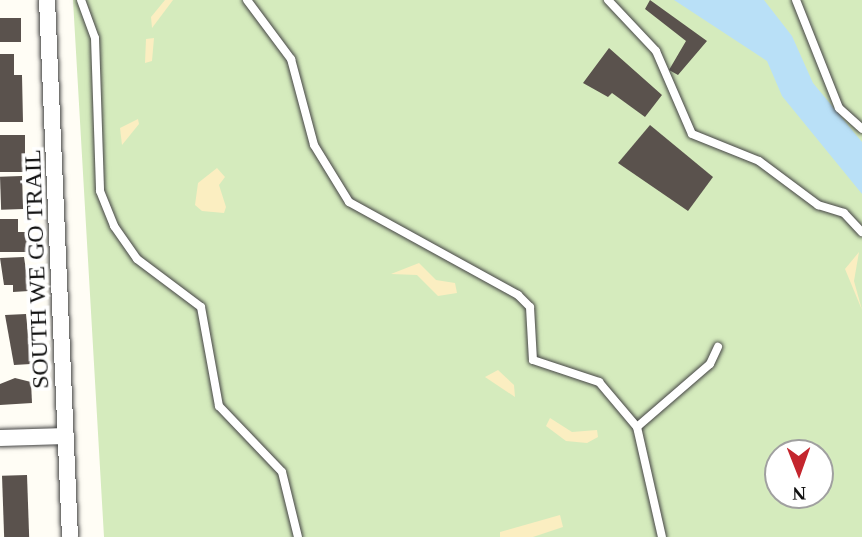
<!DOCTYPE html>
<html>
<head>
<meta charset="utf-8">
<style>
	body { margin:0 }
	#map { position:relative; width:862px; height:537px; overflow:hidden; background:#fffdf5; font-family:Georgia,serif }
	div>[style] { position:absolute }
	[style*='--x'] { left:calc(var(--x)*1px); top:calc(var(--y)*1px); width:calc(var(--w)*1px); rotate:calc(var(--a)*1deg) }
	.green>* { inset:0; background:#d5ebbd }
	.sand>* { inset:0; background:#fbeec1 }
	.water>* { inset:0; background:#b9e0f7 }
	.building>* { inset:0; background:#5a524d; transform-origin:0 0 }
	.roads { filter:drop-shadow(0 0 2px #444) drop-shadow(0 0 2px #444) }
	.service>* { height:8px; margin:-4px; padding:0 4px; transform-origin:4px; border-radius:4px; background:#fff }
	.minor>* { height:16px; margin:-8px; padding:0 8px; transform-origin:8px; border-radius:8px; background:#fff }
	span { translate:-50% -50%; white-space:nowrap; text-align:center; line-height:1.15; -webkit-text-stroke:7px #fff; paint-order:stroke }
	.street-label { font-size:24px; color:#111 }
	.north { position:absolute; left:764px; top:439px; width:70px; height:70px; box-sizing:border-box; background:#fff; border:2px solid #a0a0a0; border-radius:50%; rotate:179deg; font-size:19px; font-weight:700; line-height:28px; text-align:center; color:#111 }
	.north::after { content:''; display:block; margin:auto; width:24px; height:32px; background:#c4262e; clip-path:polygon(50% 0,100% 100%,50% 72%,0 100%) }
</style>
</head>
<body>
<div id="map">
	<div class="green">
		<i style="clip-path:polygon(evenodd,73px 0,862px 0,862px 537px,104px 537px,73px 0,778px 453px,820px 453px,820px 495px,778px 495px,778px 453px)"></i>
	</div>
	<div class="sand">
		<i style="clip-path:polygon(165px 0,173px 0,152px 28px,151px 17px)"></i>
		<i style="clip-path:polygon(154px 38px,152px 61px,145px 63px,146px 39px)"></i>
		<i style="clip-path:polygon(138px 119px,139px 124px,122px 145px,120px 128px)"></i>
		<i style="clip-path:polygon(217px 168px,225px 177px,219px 185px,226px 207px,224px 213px,202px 211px,195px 205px,198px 183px)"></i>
		<i style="clip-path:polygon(859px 252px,854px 281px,862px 310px,845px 269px)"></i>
		<i style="clip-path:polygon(419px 263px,436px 280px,455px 283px,457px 293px,438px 296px,417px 275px,391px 274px)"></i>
		<i style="clip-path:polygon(498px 370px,514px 385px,515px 397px,485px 377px)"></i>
		<i style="clip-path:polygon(550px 418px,572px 432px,597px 430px,598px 437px,587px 443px,566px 441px,546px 426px)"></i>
		<i style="clip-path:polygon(560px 515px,563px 527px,533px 537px,500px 537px,500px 532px)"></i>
	</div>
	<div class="water">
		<i style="clip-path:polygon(674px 0,764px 0,792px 36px,813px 83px,862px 142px,862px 194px,782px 96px,767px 61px)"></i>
	</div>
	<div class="building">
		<i style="clip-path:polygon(650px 0,707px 41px,678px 75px,669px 70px,686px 41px,645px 9px)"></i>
		<i style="left:0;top:18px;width:21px;height:24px"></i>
		<i style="clip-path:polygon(609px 48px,662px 95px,645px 117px,612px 93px,608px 97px,583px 83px)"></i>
		<i style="clip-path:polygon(0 54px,14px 54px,14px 75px,22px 75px,23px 122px,0 122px)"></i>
		<i style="clip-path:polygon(650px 125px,713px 177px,688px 211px,618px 163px)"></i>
		<i style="left:0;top:135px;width:25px;height:37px"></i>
		<i style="left:22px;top:176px;width:33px;height:22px;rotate:88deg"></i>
		<i style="clip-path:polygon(0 219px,18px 219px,18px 232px,28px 232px,28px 252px,0 252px)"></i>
		<i style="clip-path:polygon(24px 257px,29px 291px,13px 292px,13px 285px,4px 285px,0 258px)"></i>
		<i style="clip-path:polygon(26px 314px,31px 364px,14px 365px,5px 315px)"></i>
		<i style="clip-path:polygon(15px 378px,31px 382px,32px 403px,0 405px,0 384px)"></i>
		<i style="left:27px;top:475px;width:62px;height:25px;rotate:88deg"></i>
	</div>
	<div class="roads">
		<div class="service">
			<i style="--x:81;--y:0;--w:40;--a:69.8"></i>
			<i style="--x:95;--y:38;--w:153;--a:88.1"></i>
			<i style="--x:100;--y:191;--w:38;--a:68"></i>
			<i style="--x:114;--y:226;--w:40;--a:55.1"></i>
			<i style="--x:137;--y:259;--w:80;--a:36.9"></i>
			<i style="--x:201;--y:307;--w:101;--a:79.7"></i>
			<i style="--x:219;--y:406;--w:91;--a:46.3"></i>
			<i style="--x:282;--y:472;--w:67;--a:76.2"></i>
			<i style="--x:247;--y:0;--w:74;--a:53.3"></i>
			<i style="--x:291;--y:59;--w:89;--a:75"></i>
			<i style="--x:314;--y:145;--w:67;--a:58.4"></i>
			<i style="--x:349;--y:202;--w:193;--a:28.8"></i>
			<i style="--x:518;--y:295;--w:17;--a:45"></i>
			<i style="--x:530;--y:307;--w:53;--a:86.8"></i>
			<i style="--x:533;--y:360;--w:70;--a:18.4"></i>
			<i style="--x:599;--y:382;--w:59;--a:49.8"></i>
			<i style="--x:637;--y:427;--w:96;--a:-40.8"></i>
			<i style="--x:710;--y:364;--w:19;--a:-65"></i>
			<i style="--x:608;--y:0;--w:70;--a:46.7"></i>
			<i style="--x:656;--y:51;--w:90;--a:66.6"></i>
			<i style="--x:692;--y:134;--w:72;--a:21.9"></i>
			<i style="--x:759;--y:161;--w:74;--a:36.7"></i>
			<i style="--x:818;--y:205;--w:27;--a:17"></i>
			<i style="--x:844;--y:213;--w:26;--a:47"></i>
			<i style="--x:796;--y:0;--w:116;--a:68.3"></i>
			<i style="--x:839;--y:108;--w:31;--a:42"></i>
			<i style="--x:637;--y:427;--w:113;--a:77.2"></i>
		</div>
		<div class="minor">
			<i style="--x:47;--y:0;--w:537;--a:87.55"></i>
			<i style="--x:0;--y:438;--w:66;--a:-1.7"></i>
		</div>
	</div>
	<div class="street-label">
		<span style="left:37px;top:269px;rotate:-92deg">SOUTH WE GO TRAIL</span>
	</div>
	<div class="north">N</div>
</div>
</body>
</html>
